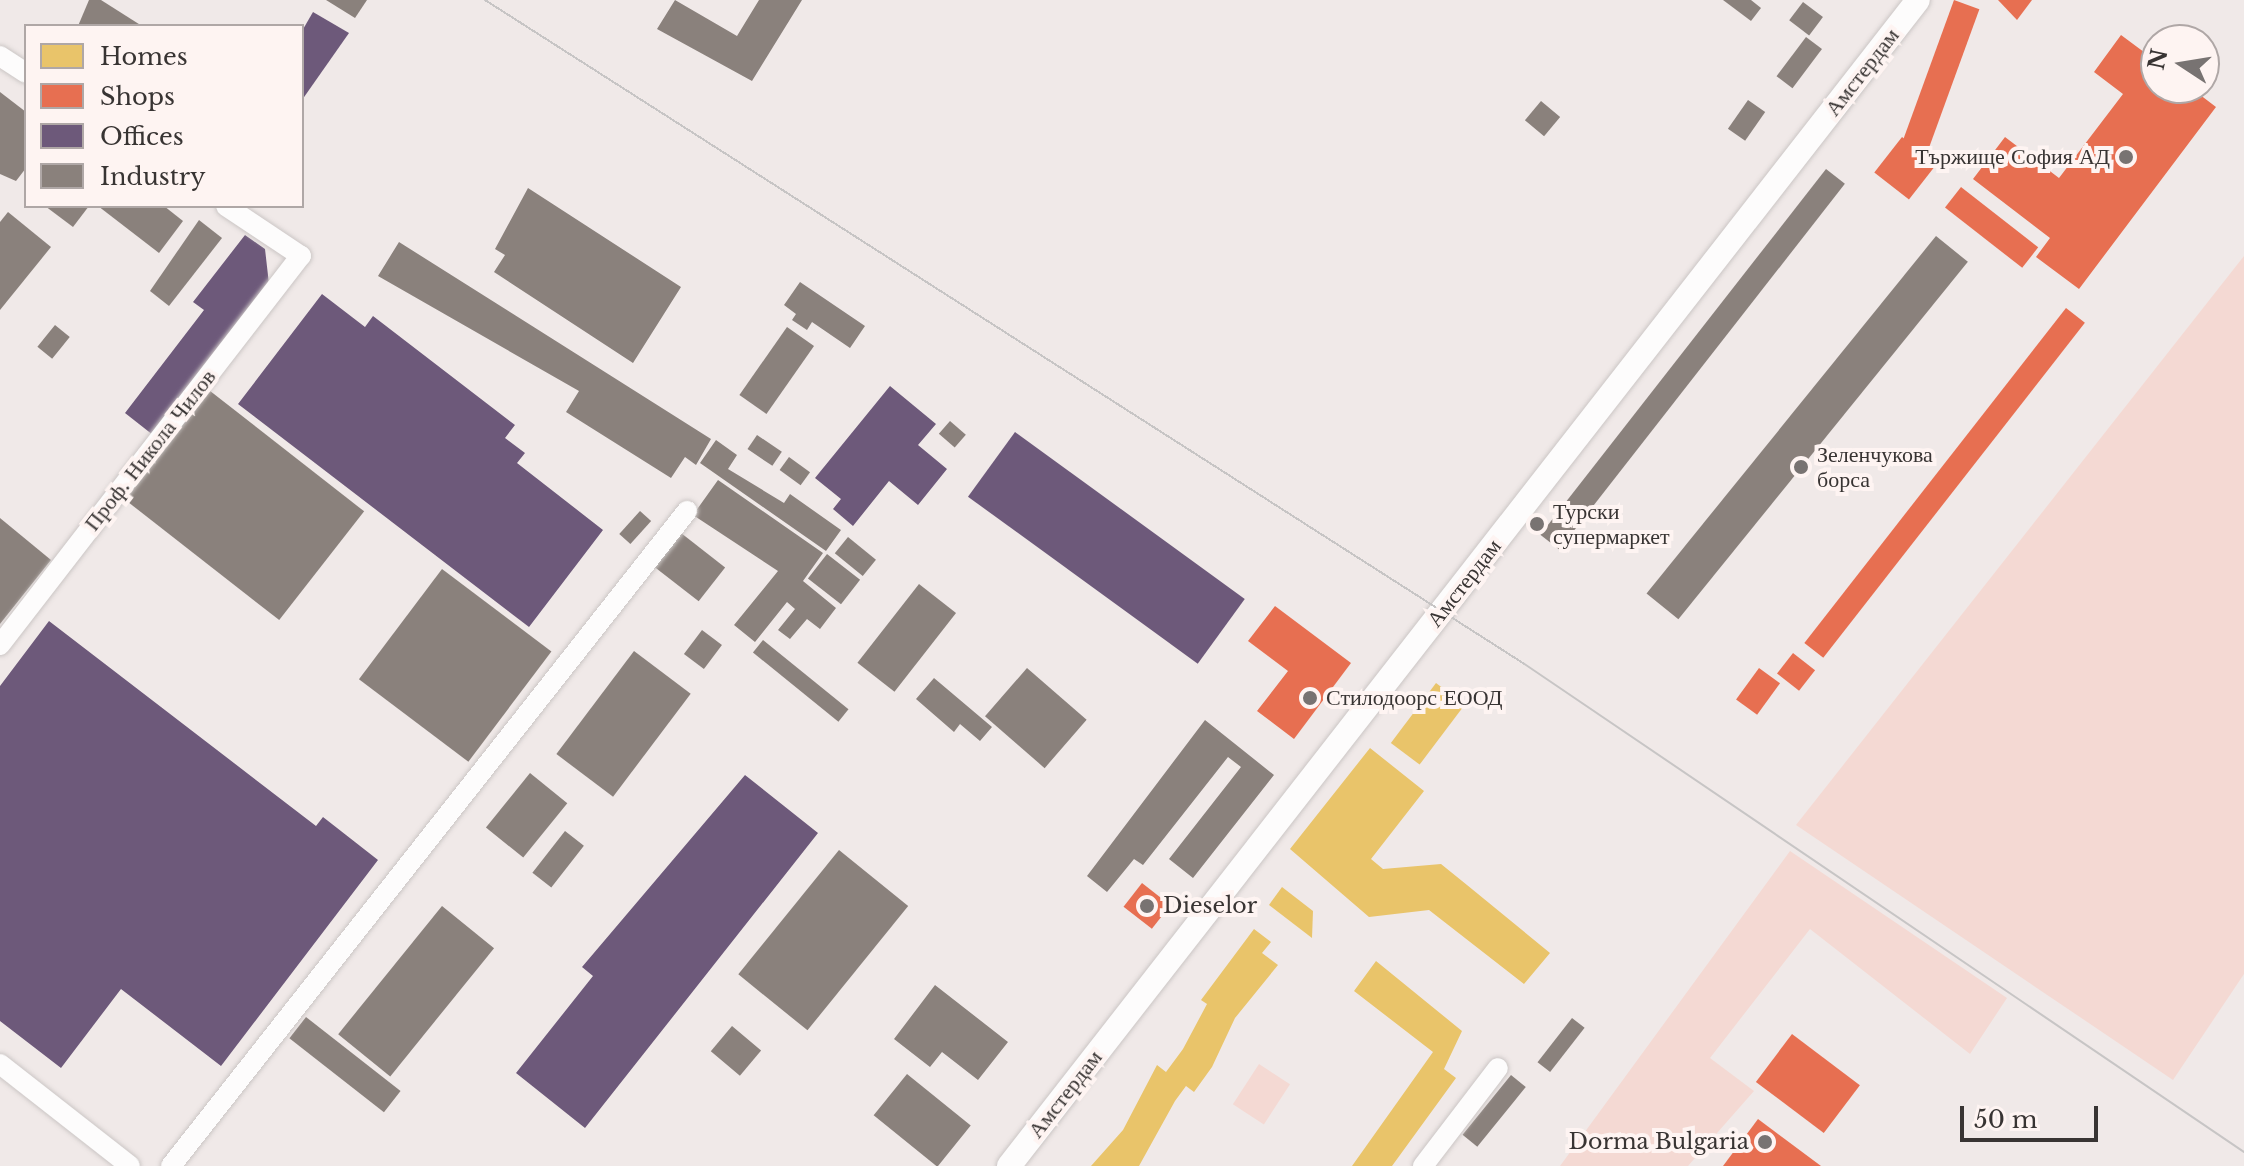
<!DOCTYPE html>
<html>
<head>
<meta charset="utf-8">
<style>
	body { margin:0 }
	#map { position:relative; width:2244px; height:1166px; overflow:hidden; background:#f0e9e8; font-family:"Libre Baskerville",serif }
	div>[style] { position:absolute }
	[style*='--x'] { left:calc(var(--x)*1px); top:calc(var(--y)*1px); width:calc(var(--w)*1px); rotate:calc(var(--a)*1deg) }
	.green>* { inset:0; background:#f4d9d3; transform-origin:0 0 }
	.homes>* { inset:0; background:#e9c46a; transform-origin:0 0 }
	.shops>* { inset:0; background:#e76f51; transform-origin:0 0 }
	.offices>* { inset:0; background:#6d597a; transform-origin:0 0 }
	.industry>* { inset:0; background:#8a817c; transform-origin:0 0 }
	.roads { filter:drop-shadow(0 0 2px #cbc6c5) drop-shadow(0 0 2px #cbc6c5) }
	.minor>* { height:20px; margin:-10px; padding:0 10px; transform-origin:10px; border-radius:10px; background:#fdfcfc }
	.tertiary>* { height:24px; margin:-12px; padding:0 12px; transform-origin:12px; border-radius:12px; background:#fdfcfc }
	.tram>* { height:2px; margin:-1px; padding:0 1px; transform-origin:1px; border-radius:1px; background:#c7c5c5 }
	.dots>* { width:22px; height:22px; translate:-50% -50%; box-sizing:border-box; border:4px solid #fef4f2; border-radius:50% }
	span { translate:-50% -50%; white-space:nowrap; text-align:center; line-height:1.15; -webkit-text-stroke:8px #fef4f2; paint-order:stroke }
	.street-label { font-size:22px; color:#383433 }
	.poi-label { font-size:22px; color:#383433 }
	.right { translate:-100% -50%; text-align:right }
	.left { translate:0 -50%; text-align:left }
	.legend { position:absolute; left:24px; top:24px; width:280px; height:184px; box-sizing:border-box; background:#fef4f2; border:2px solid #afa7a6; margin:0; padding:10px 14px; list-style:none; font-size:24px; color:#383433 }
	.legend li { display:flex; align-items:center; gap:16px; height:40px }
	.legend b { width:40px; border:2px solid #afa7a6 }
	.north { position:absolute; left:2140px; top:24px; width:80px; height:80px; box-sizing:border-box; background:#fef4f2; border:2px solid #afa7a6; border-radius:50%; rotate:282deg; font-size:22px; font-weight:700; line-height:32px; text-align:center; color:#383433 }
	.north::after { content:''; display:block; margin:auto; width:28px; height:36px; background:#787372; clip-path:polygon(50% 0,100% 100%,50% 72%,0 100%) }
	.scale { position:absolute; left:1960px; top:1106px; width:138px; height:36px; box-sizing:border-box; border:4px solid #383433; border-top:0; padding-left:10px; font-size:24px; line-height:28px; white-space:nowrap; color:#383433; -webkit-text-stroke:6px #fef4f2; paint-order:stroke }
</style>
</head>
<body>
<div id="map">
	<div class="green">
		<i style="clip-path:polygon(2244px 256px,2244px 974px,2173px 1080px,1796px 825px)"></i>
		<i style="clip-path:polygon(1790px 851px,2007px 998px,1970px 1054px,1810px 929px,1710px 1058px,1754px 1091px,1688px 1166px,1560px 1166px)"></i>
		<i style="left:1259px;top:1064px;width:37px;height:48px;rotate:33deg"></i>
	</div>
	<div class="homes">
		<i style="left:1436px;top:683px;width:36px;height:75px;rotate:37deg"></i>
		<i style="clip-path:polygon(1370px 748px,1424px 791px,1371px 859px,1383px 869px,1441px 864px,1467px 885px,1550px 953px,1524px 984px,1429px 910px,1369px 917px,1290px 849px)"></i>
		<i style="clip-path:polygon(1282px 887px,1313px 911px,1312px 938px,1269px 905px)"></i>
		<i style="clip-path:polygon(1254px 929px,1271px 942px,1262px 953px,1278px 965px,1235px 1018px,1212px 1067px,1194px 1092px,1186px 1086px,1175px 1101px,1139px 1166px,1091px 1166px,1123px 1130px,1157px 1065px,1166px 1072px,1183px 1049px,1207px 1004px,1201px 1000px)"></i>
		<i style="clip-path:polygon(1376px 961px,1462px 1031px,1444px 1069px,1456px 1078px,1392px 1166px,1352px 1166px,1433px 1052px,1354px 991px)"></i>
	</div>
	<div class="shops">
		<i style="left:1954px;top:0;width:27px;height:180px;rotate:20deg"></i>
		<i style="clip-path:polygon(1998px 0,2032px 0,2017px 20px)"></i>
		<i style="clip-path:polygon(2121px 35px,2156px 61px,2156px 88px,2191px 88px,2216px 107px,2079px 289px,2036px 257px,2050px 238px,1973px 179px,2005px 137px,2059px 178px,2123px 94px,2094px 72px)"></i>
		<i style="left:1902px;top:137px;width:44px;height:45px;rotate:38deg"></i>
		<i style="left:1961px;top:187px;width:98px;height:26px;rotate:38deg"></i>
		<i style="left:2066px;top:308px;width:24px;height:425px;rotate:38deg"></i>
		<i style="clip-path:polygon(1275px 606px,1351px 663px,1294px 739px,1257px 711px,1288px 671px,1248px 641px)"></i>
		<i style="left:1793px;top:653px;width:28px;height:26px;rotate:38deg"></i>
		<i style="left:1759px;top:668px;width:26px;height:39px;rotate:36deg"></i>
		<i style="left:1142px;top:883px;width:36px;height:30px;rotate:38deg"></i>
		<i style="left:1792px;top:1034px;width:85px;height:60px;rotate:37deg"></i>
		<i style="clip-path:polygon(1758px 1119px,1821px 1166px,1723px 1166px)"></i>
	</div>
	<div class="offices">
		<i style="clip-path:polygon(313px 12px,349px 33px,302px 100px,302px 31px)"></i>
		<i style="clip-path:polygon(245px 235px,265px 249px,269px 284px,153px 435px,125px 413px,204px 310px,193px 302px)"></i>
		<i style="clip-path:polygon(322px 294px,365px 327px,373px 316px,515px 425px,505px 438px,525px 453px,517px 463px,603px 530px,529px 627px,238px 404px)"></i>
		<i style="clip-path:polygon(890px 386px,936px 424px,918px 445px,947px 469px,918px 505px,889px 481px,853px 526px,833px 509px,841px 499px,815px 478px)"></i>
		<i style="left:1015px;top:432px;width:284px;height:80px;rotate:36deg"></i>
		<i style="clip-path:polygon(49px 621px,316px 826px,323px 817px,378px 860px,221px 1066px,121px 989px,61px 1068px,0 1021px,0 686px)"></i>
		<i style="clip-path:polygon(745px 775px,818px 833px,585px 1128px,516px 1073px,593px 976px,582px 967px)"></i>
	</div>
	<div class="industry">
		<i style="clip-path:polygon(89px 0,101px 0,142px 26px,78px 26px)"></i>
		<i style="clip-path:polygon(326px 0,367px 0,355px 18px)"></i>
		<i style="clip-path:polygon(675px 0,737px 36px,759px 0,802px 0,752px 81px,657px 29px)"></i>
		<i style="clip-path:polygon(1723px 0,1751px 0,1761px 8px,1751px 21px)"></i>
		<i style="left:1803px;top:2px;width:25px;height:23px;rotate:37deg"></i>
		<i style="left:1806px;top:37px;width:20px;height:49px;rotate:37deg"></i>
		<i style="clip-path:polygon(0 92px,26px 112px,26px 168px,16px 181px,0 174px)"></i>
		<i style="left:1748px;top:100px;width:21px;height:35px;rotate:35deg"></i>
		<i style="left:1541px;top:101px;width:25px;height:25px;rotate:40deg"></i>
		<i style="left:1826px;top:169px;width:24px;height:464px;rotate:38deg"></i>
		<i style="clip-path:polygon(528px 188px,681px 287px,633px 363px,494px 272px,505px 255px,495px 249px)"></i>
		<i style="clip-path:polygon(45px 206px,89px 206px,73px 227px)"></i>
		<i style="clip-path:polygon(98px 206px,164px 206px,183px 221px,159px 253px)"></i>
		<i style="clip-path:polygon(8px 212px,51px 247px,0 310px,0 222px)"></i>
		<i style="clip-path:polygon(199px 220px,222px 238px,169px 306px,150px 291px)"></i>
		<i style="left:1936px;top:236px;width:41px;height:460px;rotate:39deg"></i>
		<i style="clip-path:polygon(399px 242px,711px 439px,696px 465px,685px 457px,671px 478px,566px 412px,579px 391px,378px 276px)"></i>
		<i style="clip-path:polygon(800px 282px,865px 326px,850px 348px,812px 322px,807px 330px,792px 320px,796px 314px,784px 305px)"></i>
		<i style="left:55px;top:325px;width:19px;height:28px;rotate:39deg"></i>
		<i style="left:787px;top:327px;width:33px;height:83px;rotate:35deg"></i>
		<i style="left:205px;top:387px;width:202px;height:138px;rotate:38deg"></i>
		<i style="left:950px;top:421px;width:21px;height:17px;rotate:41deg"></i>
		<i style="left:757px;top:435px;width:30px;height:17px;rotate:34deg"></i>
		<i style="clip-path:polygon(716px 440px,737px 455px,728px 469px,784px 503px,790px 494px,841px 530px,826px 551px,700px 463px)"></i>
		<i style="left:789px;top:457px;width:26px;height:16px;rotate:36deg"></i>
		<i style="clip-path:polygon(718px 480px,823px 553px,803px 581px,836px 608px,820px 629px,807px 619px,790px 639px,778px 630px,795px 609px,787px 602px,755px 642px,734px 625px,778px 571px,693px 515px)"></i>
		<i style="left:640px;top:511px;width:15px;height:31px;rotate:42deg"></i>
		<i style="clip-path:polygon(0 518px,51px 560px,0 624px)"></i>
		<i style="left:681px;top:533px;width:56px;height:43px;rotate:38deg"></i>
		<i style="left:848px;top:537px;width:36px;height:21px;rotate:39deg"></i>
		<i style="left:827px;top:554px;width:42px;height:31px;rotate:38deg"></i>
		<i style="left:442px;top:569px;width:137px;height:138px;rotate:37deg"></i>
		<i style="left:919px;top:584px;width:47px;height:100px;rotate:38deg"></i>
		<i style="left:702px;top:630px;width:25px;height:30px;rotate:37deg"></i>
		<i style="left:763px;top:640px;width:110px;height:16px;rotate:39deg"></i>
		<i style="left:634px;top:651px;width:71px;height:129px;rotate:37deg"></i>
		<i style="left:1027px;top:668px;width:79px;height:64px;rotate:41deg"></i>
		<i style="clip-path:polygon(934px 678px,992px 727px,980px 741px,960px 724px,954px 732px,916px 699px)"></i>
		<i style="clip-path:polygon(1205px 720px,1274px 775px,1193px 878px,1169px 859px,1241px 767px,1228px 757px,1143px 865px,1134px 859px,1107px 892px,1087px 876px)"></i>
		<i style="left:530px;top:773px;width:48px;height:70px;rotate:39deg"></i>
		<i style="left:565px;top:831px;width:24px;height:53px;rotate:38deg"></i>
		<i style="left:839px;top:850px;width:89px;height:160px;rotate:39deg"></i>
		<i style="left:442px;top:906px;width:67px;height:165px;rotate:39deg"></i>
		<i style="clip-path:polygon(935px 985px,1008px 1042px,978px 1080px,942px 1052px,930px 1067px,894px 1039px)"></i>
		<i style="left:306px;top:1017px;width:120px;height:27px;rotate:38deg"></i>
		<i style="left:1572px;top:1018px;width:16px;height:56px;rotate:38deg"></i>
		<i style="left:732px;top:1026px;width:38px;height:33px;rotate:40deg"></i>
		<i style="left:907px;top:1074px;width:82px;height:53px;rotate:39deg"></i>
		<i style="left:1511px;top:1075px;width:19px;height:77px;rotate:39deg"></i>
	</div>
	<div class="roads">
		<div class="minor">
			<i style="--x:0;--y:56;--w:31;--a:33"></i>
			<i style="--x:0;--y:645;--w:492;--a:-52.3"></i>
			<i style="--x:301;--y:256;--w:90;--a:-146.3"></i>
			<i style="--x:0;--y:1064;--w:165;--a:38.1"></i>
			<i style="--x:171;--y:1166;--w:834;--a:-51.77"></i>
			<i style="--x:1423;--y:1166;--w:123;--a:-52.6"></i>
		</div>
		<div class="tertiary">
			<i style="--x:1009;--y:1166;--w:1478;--a:-52.06"></i>
		</div>
	</div>
	<div class="tram">
		<i style="--x:485;--y:0;--w:1232;--a:32.57"></i>
		<i style="--x:1523;--y:663;--w:871;--a:34.15"></i>
	</div>
	<div class="dots">
		<i style="left:2126px;top:157px;background:#787372"></i>
		<i style="left:1801px;top:467px;background:#787372"></i>
		<i style="left:1537px;top:524px;background:#787372"></i>
		<i style="left:1310px;top:698px;background:#787372"></i>
		<i style="left:1147px;top:906px;background:#787372"></i>
		<i style="left:1765px;top:1142px;background:#787372"></i>
	</div>
	<div class="street-label">
		<span style="left:1862px;top:72px;rotate:-52deg">Амстердам</span>
		<span style="left:150px;top:450px;rotate:-52deg">Проф. Никола Чилов</span>
		<span style="left:1464px;top:583px;rotate:-52deg">Амстердам</span>
		<span style="left:1065px;top:1094px;rotate:-52deg">Амстердам</span>
	</div>
	<div class="poi-label">
		<span class="right" style="left:2110px;top:157px">Тържище София АД</span>
		<span class="left" style="left:1817px;top:467px">Зеленчукова<br>борса</span>
		<span class="left" style="left:1553px;top:524px">Турски<br>супермаркет</span>
		<span class="left" style="left:1326px;top:698px">Стилодоорс ЕООД</span>
		<span class="left" style="left:1163px;top:906px">Dieselor</span>
		<span class="right" style="left:1749px;top:1142px">Dorma Bulgaria</span>
	</div>
	<ul class="legend">
	<li><b style="height:22px;background:#e9c46a"></b>Homes</li>
	<li><b style="height:22px;background:#e76f51"></b>Shops</li>
	<li><b style="height:22px;background:#6d597a"></b>Offices</li>
	<li><b style="height:22px;background:#8a817c"></b>Industry</li>
	</ul>
	<div class="north">N</div>
	<div class="scale">50 m</div>
</div>
</body>
</html>
